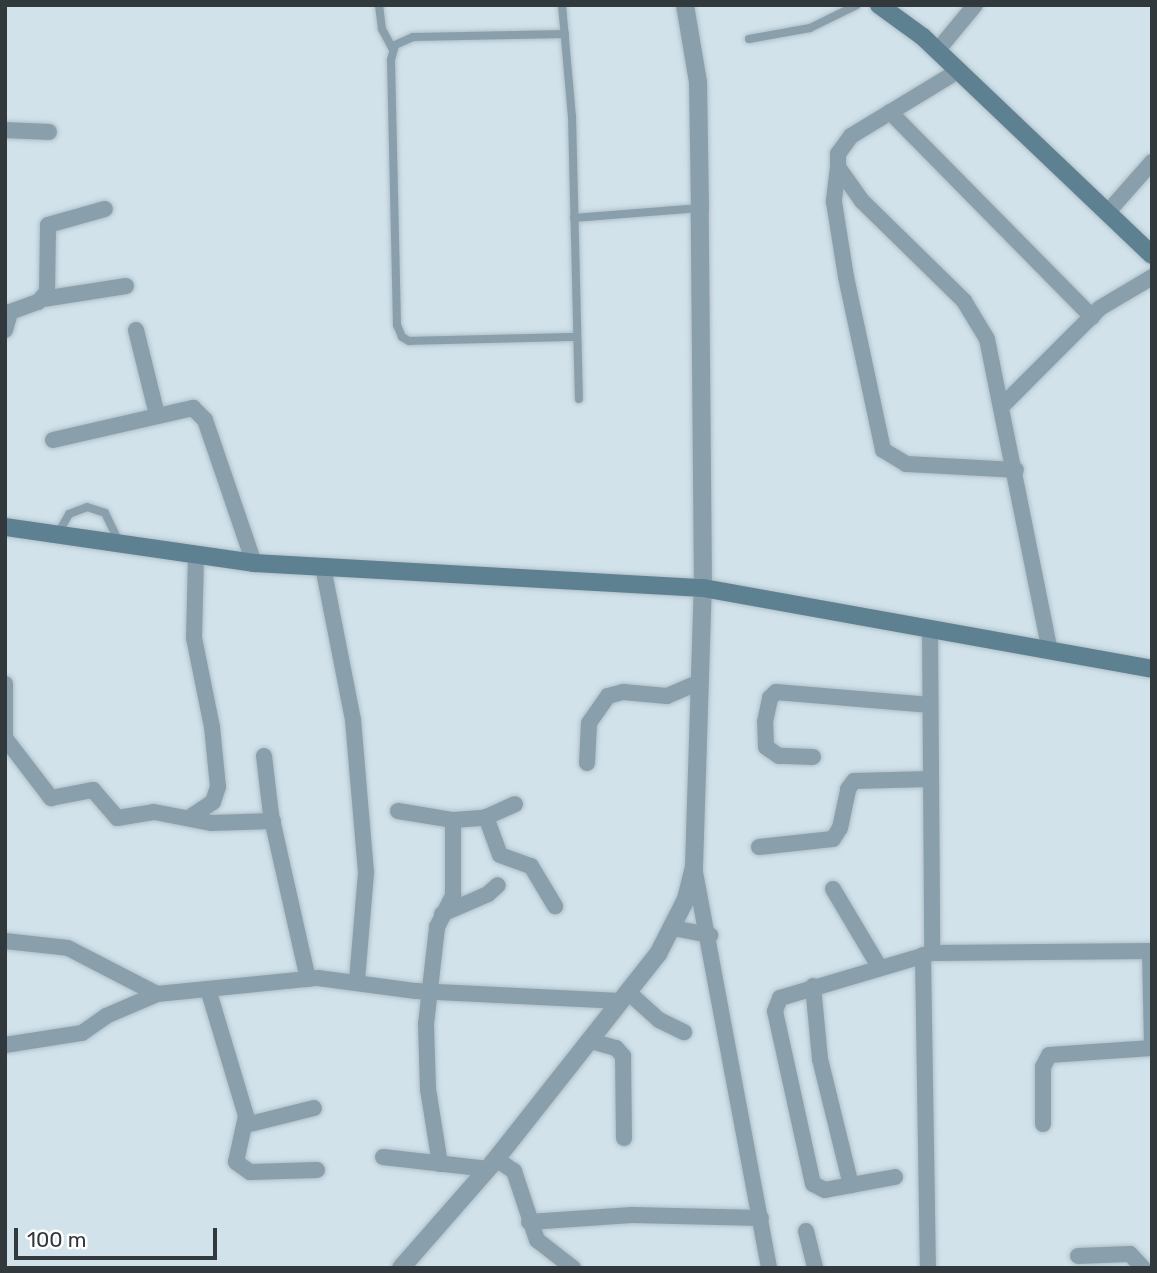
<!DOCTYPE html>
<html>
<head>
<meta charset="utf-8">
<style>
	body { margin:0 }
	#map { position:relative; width:1157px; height:1273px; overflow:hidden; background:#d1e2eb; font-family:Rubik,sans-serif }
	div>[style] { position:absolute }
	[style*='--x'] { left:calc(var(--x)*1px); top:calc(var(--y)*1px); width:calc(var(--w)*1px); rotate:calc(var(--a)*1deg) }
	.roads { filter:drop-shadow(0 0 2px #b1c0c8) drop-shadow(0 0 2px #b1c0c8) }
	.service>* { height:8px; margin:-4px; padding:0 4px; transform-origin:4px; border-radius:4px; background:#89a0ac }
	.minor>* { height:16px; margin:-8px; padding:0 8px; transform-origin:8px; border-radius:8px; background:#89a0ac }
	.tertiary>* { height:18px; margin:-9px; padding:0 9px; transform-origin:9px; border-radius:9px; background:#89a0ac }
	.secondary>* { height:18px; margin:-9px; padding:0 9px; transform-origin:9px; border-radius:9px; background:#5e8192 }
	span { translate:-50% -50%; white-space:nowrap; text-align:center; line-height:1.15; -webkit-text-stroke:5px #fff; paint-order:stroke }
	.frame { position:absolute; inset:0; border:7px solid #32393c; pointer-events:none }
	.scale { position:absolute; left:14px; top:1228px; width:203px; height:32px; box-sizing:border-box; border:4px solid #32393c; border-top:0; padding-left:9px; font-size:21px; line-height:24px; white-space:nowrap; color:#32393c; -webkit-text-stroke:5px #fff; paint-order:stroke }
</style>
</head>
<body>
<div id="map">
	<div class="roads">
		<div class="service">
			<i style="--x:379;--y:5;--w:24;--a:83"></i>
			<i style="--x:382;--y:29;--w:24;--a:62"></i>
			<i style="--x:562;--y:5;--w:111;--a:84.9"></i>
			<i style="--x:572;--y:116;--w:283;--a:88.6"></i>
			<i style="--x:565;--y:34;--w:152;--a:178.9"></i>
			<i style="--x:413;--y:37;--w:20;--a:156"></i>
			<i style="--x:395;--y:45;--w:16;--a:105"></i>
			<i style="--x:391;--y:60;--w:265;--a:88.7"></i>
			<i style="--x:397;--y:325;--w:13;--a:67"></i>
			<i style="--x:402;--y:337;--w:8;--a:30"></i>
			<i style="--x:409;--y:341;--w:168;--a:-1.4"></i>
			<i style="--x:749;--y:39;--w:62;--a:-10.2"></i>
			<i style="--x:810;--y:28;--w:52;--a:-26.1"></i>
			<i style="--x:574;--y:218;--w:126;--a:-4.5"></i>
			<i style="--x:57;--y:535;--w:24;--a:-60"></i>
			<i style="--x:69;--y:514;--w:19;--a:-21"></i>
			<i style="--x:87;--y:507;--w:19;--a:18"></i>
			<i style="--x:105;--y:513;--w:34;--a:64"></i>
		</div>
		<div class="minor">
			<i style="--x:937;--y:51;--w:60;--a:-50.4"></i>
			<i style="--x:958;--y:71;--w:125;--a:148.7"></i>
			<i style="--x:851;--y:136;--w:22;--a:126"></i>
			<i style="--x:838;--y:154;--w:13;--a:90"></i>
			<i style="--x:838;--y:167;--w:42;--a:54.8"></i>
			<i style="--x:862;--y:201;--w:143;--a:44.4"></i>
			<i style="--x:964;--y:301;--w:44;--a:58.8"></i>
			<i style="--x:987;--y:339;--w:318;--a:78.6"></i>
			<i style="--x:890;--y:112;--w:288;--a:45.4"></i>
			<i style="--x:5;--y:130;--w:44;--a:2.6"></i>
			<i style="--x:838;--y:167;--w:35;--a:97"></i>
			<i style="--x:834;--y:202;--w:76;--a:80.9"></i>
			<i style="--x:846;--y:277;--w:177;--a:77.9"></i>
			<i style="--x:883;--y:450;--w:27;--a:31"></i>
			<i style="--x:906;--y:464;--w:110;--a:3.1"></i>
			<i style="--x:1107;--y:213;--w:68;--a:-48.6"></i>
			<i style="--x:43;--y:299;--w:84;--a:-8.9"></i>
			<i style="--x:5;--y:330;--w:19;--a:-74"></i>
			<i style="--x:10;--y:312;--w:30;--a:-20"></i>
			<i style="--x:38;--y:302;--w:13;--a:-48"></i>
			<i style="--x:47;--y:292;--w:67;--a:-89.1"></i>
			<i style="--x:48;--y:225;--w:59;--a:-15.7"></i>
			<i style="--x:136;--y:330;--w:88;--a:76.1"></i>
			<i style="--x:1003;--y:405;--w:137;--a:-45"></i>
			<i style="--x:1100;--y:308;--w:61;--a:-30.8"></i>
			<i style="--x:53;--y:440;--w:144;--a:-12.9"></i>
			<i style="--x:193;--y:408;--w:17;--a:45"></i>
			<i style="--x:205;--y:420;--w:151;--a:71.1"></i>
			<i style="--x:323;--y:567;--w:156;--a:78.9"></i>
			<i style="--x:353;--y:720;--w:47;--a:85.1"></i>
			<i style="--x:357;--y:767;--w:106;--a:85.1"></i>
			<i style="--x:366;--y:873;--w:108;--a:94.8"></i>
			<i style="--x:930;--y:628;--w:325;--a:89.6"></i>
			<i style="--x:5;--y:684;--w:53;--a:90"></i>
			<i style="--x:5;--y:738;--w:76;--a:52.5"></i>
			<i style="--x:51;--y:798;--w:43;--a:-10.8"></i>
			<i style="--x:93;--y:790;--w:37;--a:49"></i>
			<i style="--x:117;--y:818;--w:37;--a:-9"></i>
			<i style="--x:154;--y:812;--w:58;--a:10.9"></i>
			<i style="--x:211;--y:823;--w:62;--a:-1.8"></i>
			<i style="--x:264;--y:756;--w:59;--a:83.2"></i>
			<i style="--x:271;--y:815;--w:168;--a:77.3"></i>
			<i style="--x:813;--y:757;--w:34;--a:-178"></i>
			<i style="--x:779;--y:756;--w:16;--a:-145"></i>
			<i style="--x:766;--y:747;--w:25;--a:-92"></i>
			<i style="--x:765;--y:722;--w:25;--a:-78"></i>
			<i style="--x:770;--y:698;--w:8;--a:-45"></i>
			<i style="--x:776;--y:692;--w:155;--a:4.8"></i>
			<i style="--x:587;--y:763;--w:40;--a:-87.1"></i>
			<i style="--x:589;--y:723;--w:33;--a:-55"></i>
			<i style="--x:608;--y:696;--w:16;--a:-15"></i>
			<i style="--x:623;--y:692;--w:44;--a:5.2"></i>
			<i style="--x:667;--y:696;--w:34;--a:-23"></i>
			<i style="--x:398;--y:811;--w:56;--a:9.3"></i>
			<i style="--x:453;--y:820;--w:31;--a:-4"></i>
			<i style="--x:484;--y:818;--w:34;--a:-24"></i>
			<i style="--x:486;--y:817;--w:40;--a:69.8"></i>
			<i style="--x:500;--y:855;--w:33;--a:20"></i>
			<i style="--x:531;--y:866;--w:47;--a:59"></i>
			<i style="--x:189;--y:818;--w:29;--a:-34"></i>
			<i style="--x:213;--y:802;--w:16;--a:-72"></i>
			<i style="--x:218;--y:787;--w:60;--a:-95.7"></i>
			<i style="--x:212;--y:727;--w:91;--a:-101.4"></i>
			<i style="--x:194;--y:638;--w:83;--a:-88.6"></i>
			<i style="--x:759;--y:847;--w:74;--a:-6.2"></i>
			<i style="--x:833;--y:839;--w:13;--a:-58"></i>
			<i style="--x:840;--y:828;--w:40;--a:-78"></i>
			<i style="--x:848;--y:789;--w:10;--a:-53"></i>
			<i style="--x:854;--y:781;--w:76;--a:-1.5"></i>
			<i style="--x:694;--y:867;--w:408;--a:79.4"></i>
			<i style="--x:833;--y:889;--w:92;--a:59.3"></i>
			<i style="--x:442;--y:914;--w:50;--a:-23.5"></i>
			<i style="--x:488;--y:894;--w:13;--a:-42"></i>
			<i style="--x:673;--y:928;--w:38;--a:11"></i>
			<i style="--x:5;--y:941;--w:63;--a:6.3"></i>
			<i style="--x:68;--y:948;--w:100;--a:27.3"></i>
			<i style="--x:157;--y:994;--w:162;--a:-5.7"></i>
			<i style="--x:318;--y:978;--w:99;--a:7.6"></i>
			<i style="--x:416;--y:991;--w:205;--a:2.8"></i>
			<i style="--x:1150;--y:951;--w:92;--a:88.8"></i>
			<i style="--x:923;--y:955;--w:313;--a:89.1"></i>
			<i style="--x:813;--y:986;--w:73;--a:84.5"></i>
			<i style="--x:820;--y:1059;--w:130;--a:76.2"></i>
			<i style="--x:208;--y:989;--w:133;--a:73.3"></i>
			<i style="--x:246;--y:1116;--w:47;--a:102.3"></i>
			<i style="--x:236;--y:1162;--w:17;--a:36"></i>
			<i style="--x:250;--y:1172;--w:67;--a:-1.7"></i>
			<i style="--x:628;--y:992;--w:42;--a:42.1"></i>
			<i style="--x:659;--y:1020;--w:28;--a:26"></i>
			<i style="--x:591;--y:1041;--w:26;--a:16"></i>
			<i style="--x:616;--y:1048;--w:11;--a:49"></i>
			<i style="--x:623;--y:1056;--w:82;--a:89.3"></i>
			<i style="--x:5;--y:1045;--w:78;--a:-8.9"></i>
			<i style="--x:82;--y:1033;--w:29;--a:-35"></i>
			<i style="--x:106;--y:1016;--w:56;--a:-23.3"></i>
			<i style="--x:1043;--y:1124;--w:57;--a:-90"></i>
			<i style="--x:1043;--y:1067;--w:13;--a:-63"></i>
			<i style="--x:1049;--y:1055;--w:103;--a:-3.9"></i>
			<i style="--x:246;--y:1125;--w:70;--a:-14"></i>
			<i style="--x:383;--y:1157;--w:106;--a:6.5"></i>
			<i style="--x:496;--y:1159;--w:22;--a:34"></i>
			<i style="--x:514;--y:1171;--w:73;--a:71.6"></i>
			<i style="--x:537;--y:1240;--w:46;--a:37.9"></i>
			<i style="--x:440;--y:1164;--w:76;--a:-99.1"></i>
			<i style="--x:428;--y:1089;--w:65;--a:-91.8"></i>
			<i style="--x:426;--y:1024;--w:98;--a:-83.5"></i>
			<i style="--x:437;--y:927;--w:36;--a:-63"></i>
			<i style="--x:453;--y:895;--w:75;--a:-90"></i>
			<i style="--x:895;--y:1177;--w:71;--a:169.5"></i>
			<i style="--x:825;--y:1190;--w:13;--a:-153"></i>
			<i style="--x:813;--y:1184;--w:177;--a:-102.4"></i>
			<i style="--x:775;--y:1011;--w:14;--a:-69"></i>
			<i style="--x:780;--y:998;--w:159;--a:-16.5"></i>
			<i style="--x:932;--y:953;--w:220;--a:-0.5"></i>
			<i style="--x:529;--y:1222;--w:103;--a:-3.9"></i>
			<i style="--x:632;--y:1215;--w:129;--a:1.3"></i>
			<i style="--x:806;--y:1231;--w:38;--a:76"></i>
			<i style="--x:1078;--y:1256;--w:52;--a:-2.2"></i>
			<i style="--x:1130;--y:1254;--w:19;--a:47"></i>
		</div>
		<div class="tertiary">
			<i style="--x:401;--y:1268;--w:138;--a:-48.8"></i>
			<i style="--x:492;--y:1164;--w:268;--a:-51.7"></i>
			<i style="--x:658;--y:954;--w:62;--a:-63"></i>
			<i style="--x:686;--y:899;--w:33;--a:-76"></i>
			<i style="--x:694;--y:867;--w:279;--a:-88.2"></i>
			<i style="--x:703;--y:588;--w:380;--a:-90.5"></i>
			<i style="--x:700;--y:208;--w:126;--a:-90.9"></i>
			<i style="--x:698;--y:82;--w:78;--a:-99.6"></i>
		</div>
		<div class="secondary">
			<i style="--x:879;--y:5;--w:54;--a:36"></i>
			<i style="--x:923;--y:37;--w:316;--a:43.6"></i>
			<i style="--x:5;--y:527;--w:252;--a:8.2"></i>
			<i style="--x:254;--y:563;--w:450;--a:3.2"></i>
			<i style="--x:703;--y:588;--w:456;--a:10.2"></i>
		</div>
	</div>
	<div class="frame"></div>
	<div class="scale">100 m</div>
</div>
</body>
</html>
